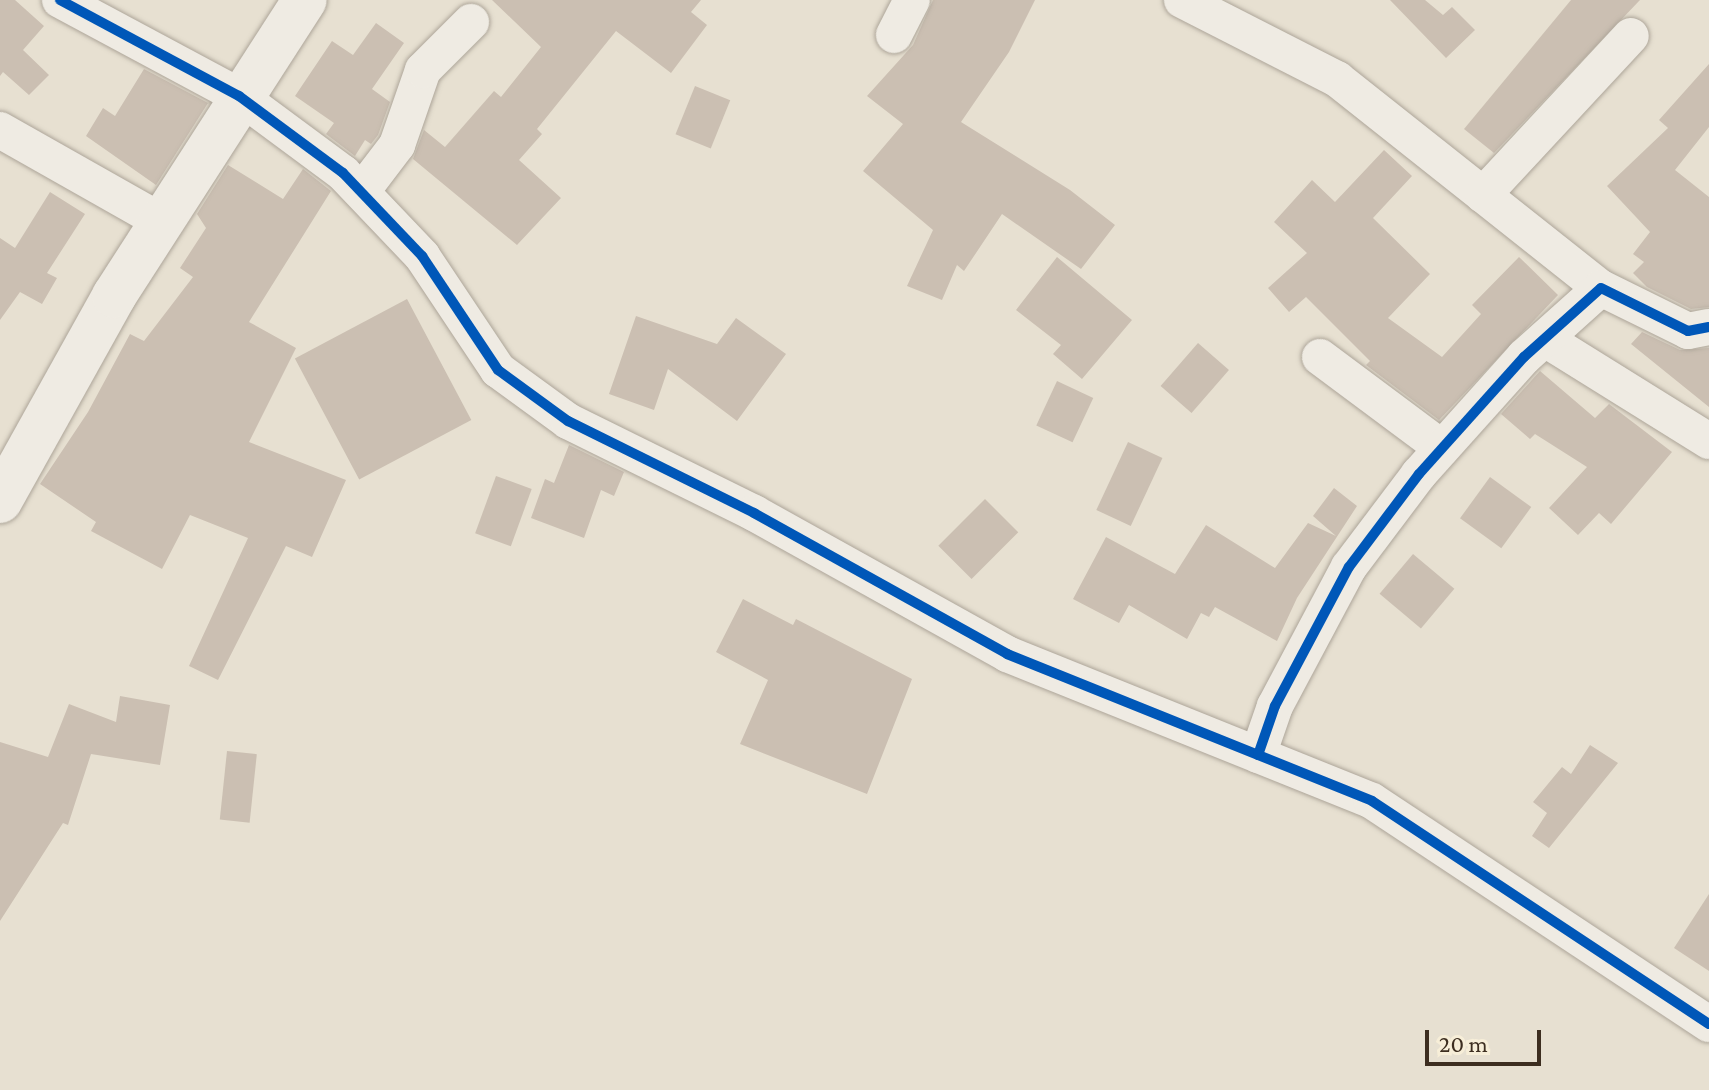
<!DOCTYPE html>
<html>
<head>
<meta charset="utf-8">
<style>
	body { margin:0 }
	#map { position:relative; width:1709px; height:1090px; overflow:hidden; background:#e7e0d1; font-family:"Crimson Pro",serif }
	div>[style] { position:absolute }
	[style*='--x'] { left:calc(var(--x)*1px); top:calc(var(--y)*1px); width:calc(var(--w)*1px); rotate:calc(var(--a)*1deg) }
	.building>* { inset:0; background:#cbbfb2; transform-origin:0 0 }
	.roads { filter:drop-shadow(0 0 2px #ada599) drop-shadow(0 0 2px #ada599) }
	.minor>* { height:36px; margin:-18px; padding:0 18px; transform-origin:18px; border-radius:18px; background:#efebe3 }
	.secondary>* { height:44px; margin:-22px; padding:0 22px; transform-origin:22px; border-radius:22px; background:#efebe3 }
	.cycleway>* { height:10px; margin:-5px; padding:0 5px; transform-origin:5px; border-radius:5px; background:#0057b8 }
	span { translate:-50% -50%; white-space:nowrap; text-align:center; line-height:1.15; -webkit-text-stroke:7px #f7eed8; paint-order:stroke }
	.scale { position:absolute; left:1425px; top:1030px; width:116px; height:36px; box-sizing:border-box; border:4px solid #3d2e20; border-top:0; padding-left:10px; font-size:24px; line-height:28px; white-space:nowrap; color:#3d2e20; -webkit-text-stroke:6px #f7eed8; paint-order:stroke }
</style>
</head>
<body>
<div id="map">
	<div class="building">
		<i style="clip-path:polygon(0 0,15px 0,44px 26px,23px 50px,49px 75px,29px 95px,3px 72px,0 76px)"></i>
		<i style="clip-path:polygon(492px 0,701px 0,691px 12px,707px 25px,671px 73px,616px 31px,537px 129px,542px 134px,519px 160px,561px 198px,517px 245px,413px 159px,424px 130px,445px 147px,494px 91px,501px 97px,541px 47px)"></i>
		<i style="clip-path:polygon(933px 0,1035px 0,1009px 52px,961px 122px,1070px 190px,1115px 225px,1081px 269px,1002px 214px,964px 271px,957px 265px,942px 300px,907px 286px,933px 230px,863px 171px,903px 124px,867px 96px,913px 45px)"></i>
		<i style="clip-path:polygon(1390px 0,1425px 0,1443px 15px,1452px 7px,1475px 30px,1446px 58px)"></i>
		<i style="clip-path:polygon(1571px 0,1640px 0,1494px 153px,1464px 129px)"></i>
		<i style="clip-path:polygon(376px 23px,404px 43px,372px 89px,390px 102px,378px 135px,371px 144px,365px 140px,355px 156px,326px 134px,334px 123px,295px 96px,332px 41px,353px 55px)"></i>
		<i style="clip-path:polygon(1709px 64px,1709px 127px,1675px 170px,1709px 197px,1709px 307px,1691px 309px,1647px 287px,1633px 273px,1644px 262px,1633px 254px,1650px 232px,1607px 186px,1668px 128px,1659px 120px)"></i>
		<i style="clip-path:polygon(144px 69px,208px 103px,156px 185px,86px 136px,103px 108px,115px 116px)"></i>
		<i style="left:695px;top:86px;width:38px;height:52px;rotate:22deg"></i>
		<i style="clip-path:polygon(1384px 150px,1412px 176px,1373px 218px,1430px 274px,1388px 318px,1442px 357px,1481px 314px,1472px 305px,1519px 257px,1558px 295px,1439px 420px,1366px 365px,1370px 361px,1306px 297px,1289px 312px,1268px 288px,1307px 253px,1274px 222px,1312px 180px,1335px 202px)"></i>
		<i style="clip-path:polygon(228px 165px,283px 199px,303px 169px,331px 191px,249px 322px,296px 348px,249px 442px,346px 480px,312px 557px,286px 546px,218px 680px,189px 666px,248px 538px,190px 515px,162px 569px,91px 531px,96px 522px,40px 484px,88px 412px,130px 334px,144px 341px,193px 277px,180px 268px,206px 228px,197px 214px)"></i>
		<i style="clip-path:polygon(50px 192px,85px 214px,47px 273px,57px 278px,42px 304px,20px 292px,0 320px,0 238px,15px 248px)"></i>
		<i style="clip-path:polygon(1057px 257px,1132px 320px,1082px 379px,1053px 354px,1061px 345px,1016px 310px)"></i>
		<i style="left:407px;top:299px;width:137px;height:127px;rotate:62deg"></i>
		<i style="clip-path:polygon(636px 316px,717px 344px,736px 318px,786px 354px,737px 421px,668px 369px,654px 410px,609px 394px)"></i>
		<i style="clip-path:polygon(1642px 332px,1680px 350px,1709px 348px,1709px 407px,1631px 344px)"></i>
		<i style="left:1198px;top:343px;width:41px;height:57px;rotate:41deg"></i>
		<i style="clip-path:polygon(1540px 371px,1595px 418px,1609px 404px,1672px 452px,1611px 524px,1599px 513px,1578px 535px,1549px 508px,1587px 467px,1535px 434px,1530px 439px,1501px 414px)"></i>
		<i style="left:1057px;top:381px;width:40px;height:49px;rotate:25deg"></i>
		<i style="left:1128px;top:442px;width:38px;height:75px;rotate:25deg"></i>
		<i style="clip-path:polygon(569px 445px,624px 472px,614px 496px,601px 490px,584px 538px,531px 518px,545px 479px,554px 483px)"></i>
		<i style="left:496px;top:476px;width:38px;height:61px;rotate:20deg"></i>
		<i style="left:1490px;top:477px;width:51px;height:51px;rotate:36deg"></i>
		<i style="clip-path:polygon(1334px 488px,1357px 506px,1297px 598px,1277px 641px,1215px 607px,1209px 617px,1201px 613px,1187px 639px,1129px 605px,1119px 623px,1073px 599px,1106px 537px,1175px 574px,1206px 525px,1275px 568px,1308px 523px,1336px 536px,1313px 516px)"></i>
		<i style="left:985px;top:499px;width:47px;height:66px;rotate:45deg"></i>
		<i style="left:1413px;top:554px;width:54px;height:52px;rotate:40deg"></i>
		<i style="clip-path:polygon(743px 599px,793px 625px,796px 619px,912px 679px,867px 794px,740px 744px,768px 680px,716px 652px)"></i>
		<i style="clip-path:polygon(120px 696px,170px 705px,160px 765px,91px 754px,68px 825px,63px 823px,0 921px,0 742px,48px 757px,69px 704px,116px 722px)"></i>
		<i style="clip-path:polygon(1590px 745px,1618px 763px,1549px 848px,1532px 836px,1547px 813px,1533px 802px,1562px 767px,1571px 774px)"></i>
		<i style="left:227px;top:751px;width:30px;height:69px;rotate:6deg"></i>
		<i style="clip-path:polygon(1709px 894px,1709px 971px,1674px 948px)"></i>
	</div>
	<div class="roads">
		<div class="minor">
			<i style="--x:60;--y:0;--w:203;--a:28.2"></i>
			<i style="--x:239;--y:96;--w:129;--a:36.5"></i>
			<i style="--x:343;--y:173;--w:115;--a:46.4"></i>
			<i style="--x:422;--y:256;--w:137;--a:56.3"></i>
			<i style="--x:498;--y:370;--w:87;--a:36.1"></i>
			<i style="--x:568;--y:421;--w:208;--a:26.3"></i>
			<i style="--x:754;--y:513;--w:290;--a:29.1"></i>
			<i style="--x:1007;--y:654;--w:393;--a:21.9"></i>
			<i style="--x:1372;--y:801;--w:404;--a:33.5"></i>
			<i style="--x:1182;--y:0;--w:174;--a:27"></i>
			<i style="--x:1337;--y:79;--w:337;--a:38.4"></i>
			<i style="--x:894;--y:35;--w:39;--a:-63"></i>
			<i style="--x:0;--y:130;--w:185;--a:29.5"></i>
			<i style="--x:362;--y:191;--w:58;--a:-52.7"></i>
			<i style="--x:397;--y:145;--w:79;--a:-70.9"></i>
			<i style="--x:423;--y:70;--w:68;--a:-45"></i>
			<i style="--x:1483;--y:195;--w:217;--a:-47.1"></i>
			<i style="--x:1545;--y:339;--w:193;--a:31.9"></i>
			<i style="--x:1320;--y:357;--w:152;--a:36.7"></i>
			<i style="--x:1258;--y:755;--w:52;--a:-70.9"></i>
			<i style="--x:1275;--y:706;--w:157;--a:-62"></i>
			<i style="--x:1349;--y:567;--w:116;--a:-53"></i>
			<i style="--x:1419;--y:474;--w:157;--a:-48.1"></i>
			<i style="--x:1524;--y:357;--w:103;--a:-41.9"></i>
			<i style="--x:1601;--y:288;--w:97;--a:26.3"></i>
			<i style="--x:1688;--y:331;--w:21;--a:-11"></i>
		</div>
		<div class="secondary">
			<i style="--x:0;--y:501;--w:235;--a:-60.9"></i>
			<i style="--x:114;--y:296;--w:352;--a:-57.2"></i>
		</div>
	</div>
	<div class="cycleway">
		<i style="--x:60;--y:0;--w:203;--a:28.2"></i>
		<i style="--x:239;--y:96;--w:129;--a:36.5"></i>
		<i style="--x:343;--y:173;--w:115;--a:46.4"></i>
		<i style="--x:422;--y:256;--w:137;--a:56.3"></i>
		<i style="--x:498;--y:370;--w:87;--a:36.1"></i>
		<i style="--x:568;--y:421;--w:208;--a:26.3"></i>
		<i style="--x:754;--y:513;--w:290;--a:29.1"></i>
		<i style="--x:1007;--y:654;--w:393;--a:21.9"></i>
		<i style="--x:1372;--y:801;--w:404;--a:33.5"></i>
		<i style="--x:1258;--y:755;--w:52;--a:-70.9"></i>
		<i style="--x:1275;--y:706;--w:157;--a:-62"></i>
		<i style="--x:1349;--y:567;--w:116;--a:-53"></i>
		<i style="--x:1419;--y:474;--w:157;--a:-48.1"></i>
		<i style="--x:1524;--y:357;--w:103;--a:-41.9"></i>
		<i style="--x:1601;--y:288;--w:97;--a:26.3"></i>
		<i style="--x:1688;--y:331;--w:21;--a:-11"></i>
	</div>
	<div class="scale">20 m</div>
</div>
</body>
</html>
